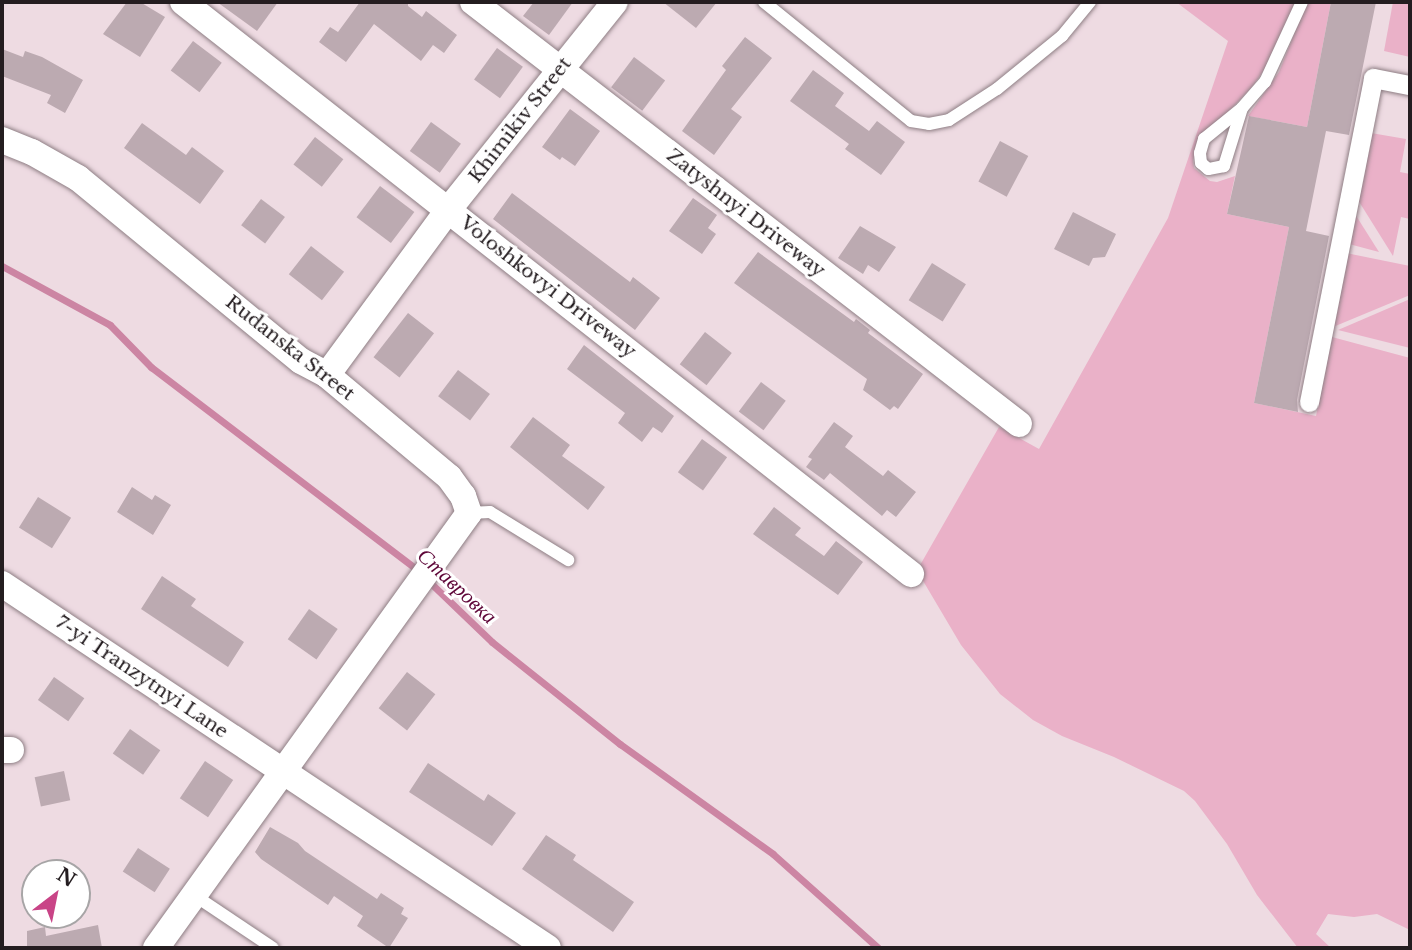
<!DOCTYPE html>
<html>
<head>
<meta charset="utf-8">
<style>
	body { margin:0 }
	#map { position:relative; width:1412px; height:950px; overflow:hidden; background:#eedbe2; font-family:"Libre Baskerville",serif }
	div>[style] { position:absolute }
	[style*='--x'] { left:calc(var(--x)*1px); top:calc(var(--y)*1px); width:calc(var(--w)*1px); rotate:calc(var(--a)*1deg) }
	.green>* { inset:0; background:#eab1c8 }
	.stream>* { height:7px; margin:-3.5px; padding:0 3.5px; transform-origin:3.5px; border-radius:3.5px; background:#cc85a3 }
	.building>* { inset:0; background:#bcaab1; transform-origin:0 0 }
	.roads { filter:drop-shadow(0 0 2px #8e7e84) drop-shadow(0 0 2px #8e7e84) }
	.service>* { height:12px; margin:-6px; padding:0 6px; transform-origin:6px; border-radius:6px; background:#fff }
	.pedestrian>* { height:19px; margin:-9.5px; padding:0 9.5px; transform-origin:9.5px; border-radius:9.5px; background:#fff }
	.minor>* { height:26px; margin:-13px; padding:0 13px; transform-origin:13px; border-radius:13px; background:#fff }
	span { translate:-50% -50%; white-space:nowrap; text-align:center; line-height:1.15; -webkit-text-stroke:6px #fff; paint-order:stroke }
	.street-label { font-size:19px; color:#241d20 }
	.water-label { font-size:21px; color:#5e0638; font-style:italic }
	.frame { position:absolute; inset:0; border:4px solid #241d20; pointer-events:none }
	.north { position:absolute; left:21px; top:859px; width:70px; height:70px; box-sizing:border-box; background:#fff; border:2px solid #a7a5a6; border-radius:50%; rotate:32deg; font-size:19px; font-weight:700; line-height:28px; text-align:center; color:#241d20 }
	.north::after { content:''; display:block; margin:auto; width:24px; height:32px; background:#c94487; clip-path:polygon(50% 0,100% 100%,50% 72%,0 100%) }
</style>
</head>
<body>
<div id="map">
	<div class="green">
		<i style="clip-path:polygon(1176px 2px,1295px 2px,1264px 70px,1252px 87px,1199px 142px,1193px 160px,1194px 168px,1210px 181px,1217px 182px,1235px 176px,1227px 214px,1289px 227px,1254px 403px,1316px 416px,1332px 337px,1410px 358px,1410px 930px,1377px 914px,1354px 917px,1328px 914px,1316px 934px,1331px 948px,1298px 948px,1257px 895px,1227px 844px,1195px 801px,1184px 791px,1114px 757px,1062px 736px,1033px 720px,1000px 694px,961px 645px,919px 574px,919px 567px,999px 427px,1039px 449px,1168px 218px,1228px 41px)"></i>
		<i style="clip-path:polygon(1307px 2px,1331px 2px,1307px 127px,1248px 116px,1279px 72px)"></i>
		<i style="clip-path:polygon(1393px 2px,1410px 2px,1410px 57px,1384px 51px)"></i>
		<i style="clip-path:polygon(1371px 133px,1406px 139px,1400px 172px,1410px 174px,1410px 219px,1401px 217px,1393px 256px,1358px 200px)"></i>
		<i style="clip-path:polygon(1355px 214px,1379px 252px,1349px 244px)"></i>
		<i style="clip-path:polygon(1346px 253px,1410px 266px,1410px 295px,1333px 327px)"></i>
		<i style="clip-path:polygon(1410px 299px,1410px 348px,1338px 330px)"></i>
	</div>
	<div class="stream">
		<i style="--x:2;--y:266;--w:123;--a:28.6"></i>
		<i style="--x:110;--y:325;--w:59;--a:45.7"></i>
		<i style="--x:151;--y:367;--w:333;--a:37.3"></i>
		<i style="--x:416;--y:569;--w:105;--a:43.8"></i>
		<i style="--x:492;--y:642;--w:164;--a:38.6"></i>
		<i style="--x:620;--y:744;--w:188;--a:35.7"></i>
		<i style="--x:773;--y:854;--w:141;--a:41.8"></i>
	</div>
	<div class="building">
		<i style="clip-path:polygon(127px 2px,140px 2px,165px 17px,140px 57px,103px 34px)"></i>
		<i style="clip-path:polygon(217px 2px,278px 2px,257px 31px)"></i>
		<i style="clip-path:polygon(360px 2px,408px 2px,408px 6px,422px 17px,426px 11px,457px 35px,444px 53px,433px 45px,421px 61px,374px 24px,346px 62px,319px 42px,330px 27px,338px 32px)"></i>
		<i style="clip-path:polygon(534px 2px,573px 2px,549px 35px,523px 16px)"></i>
		<i style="clip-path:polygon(663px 2px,717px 2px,696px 28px)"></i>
		<i style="clip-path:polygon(1331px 2px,1376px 2px,1349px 135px,1326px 131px,1306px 231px,1329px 236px,1297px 400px,1298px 412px,1254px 403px,1289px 227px,1227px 214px,1249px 116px,1307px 127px)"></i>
		<i style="clip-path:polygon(745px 37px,772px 58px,731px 109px,742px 117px,714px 155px,682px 131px,726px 70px,722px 66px)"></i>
		<i style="left:193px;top:41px;width:36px;height:37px;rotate:37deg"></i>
		<i style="left:497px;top:48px;width:32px;height:39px;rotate:36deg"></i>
		<i style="clip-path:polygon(2px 49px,23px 57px,25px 51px,42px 57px,83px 80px,65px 113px,47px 103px,51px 95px,2px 76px)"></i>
		<i style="left:634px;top:57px;width:39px;height:38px;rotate:37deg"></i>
		<i style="clip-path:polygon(813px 70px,844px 93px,835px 106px,869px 131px,877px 121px,905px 142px,881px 175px,845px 149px,849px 144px,790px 101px)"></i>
		<i style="clip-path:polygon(570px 109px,600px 131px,575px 166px,562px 157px,560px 160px,542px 147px)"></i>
		<i style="left:431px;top:122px;width:37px;height:36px;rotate:36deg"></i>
		<i style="clip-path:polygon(142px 123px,186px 155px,192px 147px,224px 171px,200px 204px,124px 148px)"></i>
		<i style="left:315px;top:137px;width:36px;height:35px;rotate:38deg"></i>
		<i style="left:1000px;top:141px;width:32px;height:46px;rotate:28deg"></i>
		<i style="left:380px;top:186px;width:43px;height:39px;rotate:37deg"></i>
		<i style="clip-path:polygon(512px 193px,630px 282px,633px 277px,660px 298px,635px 330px,493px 219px)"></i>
		<i style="clip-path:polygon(693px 198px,717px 215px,708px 228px,716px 234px,702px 254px,669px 231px)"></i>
		<i style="left:261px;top:199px;width:30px;height:33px;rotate:37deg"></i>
		<i style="clip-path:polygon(1073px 212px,1116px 234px,1105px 257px,1093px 258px,1089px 266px,1054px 249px)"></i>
		<i style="clip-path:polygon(860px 226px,896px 247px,879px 272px,868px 265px,863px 274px,838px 258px)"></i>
		<i style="left:311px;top:246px;width:42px;height:36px;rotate:38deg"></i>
		<i style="clip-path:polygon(758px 252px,854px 322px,856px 319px,870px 330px,868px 333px,923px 374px,898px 409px,894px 406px,890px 410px,863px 390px,867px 379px,734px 283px)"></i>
		<i style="left:932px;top:263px;width:40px;height:44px;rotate:32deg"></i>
		<i style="left:408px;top:313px;width:33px;height:56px;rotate:38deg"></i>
		<i style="left:705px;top:332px;width:34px;height:41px;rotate:38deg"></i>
		<i style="clip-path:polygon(584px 345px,674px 416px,662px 433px,653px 427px,642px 442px,618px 423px,625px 413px,567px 369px)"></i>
		<i style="left:458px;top:370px;width:40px;height:33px;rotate:37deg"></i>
		<i style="left:761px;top:382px;width:31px;height:37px;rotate:37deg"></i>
		<i style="clip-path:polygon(533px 417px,570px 445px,562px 456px,605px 487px,588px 510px,510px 447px)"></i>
		<i style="clip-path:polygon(834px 422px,853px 436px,845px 447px,883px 476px,888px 470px,916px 492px,896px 517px,887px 510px,882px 516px,830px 473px,824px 480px,806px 467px,812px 459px,808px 457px)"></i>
		<i style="left:702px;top:439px;width:31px;height:41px;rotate:36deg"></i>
		<i style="clip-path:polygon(132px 487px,152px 500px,155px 495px,171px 505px,153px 535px,117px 512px)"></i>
		<i style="left:38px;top:497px;width:39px;height:36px;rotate:32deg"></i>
		<i style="clip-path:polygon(774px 507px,801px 528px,795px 535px,824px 556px,836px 541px,863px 562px,838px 595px,753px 534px)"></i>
		<i style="clip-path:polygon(162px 576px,196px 599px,191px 606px,244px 642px,228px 667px,141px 609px)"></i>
		<i style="left:309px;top:609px;width:35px;height:37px;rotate:35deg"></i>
		<i style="left:407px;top:672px;width:36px;height:46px;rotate:38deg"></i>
		<i style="left:54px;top:677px;width:37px;height:28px;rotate:35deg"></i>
		<i style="left:130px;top:729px;width:37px;height:30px;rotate:35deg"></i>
		<i style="left:205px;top:761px;width:34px;height:45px;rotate:34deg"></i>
		<i style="clip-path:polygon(428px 763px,484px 801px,488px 794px,516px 813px,492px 846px,409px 792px)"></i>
		<i style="left:64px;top:771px;width:30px;height:30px;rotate:78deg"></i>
		<i style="clip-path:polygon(270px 827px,298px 843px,305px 851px,377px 899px,381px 893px,404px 908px,401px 914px,408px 918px,389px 948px,357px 926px,363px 916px,334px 896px,328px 905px,261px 859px,255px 852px)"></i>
		<i style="clip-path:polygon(546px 835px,576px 855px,573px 860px,634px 902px,613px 932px,522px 869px)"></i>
		<i style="left:138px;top:848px;width:38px;height:28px;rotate:33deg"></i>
		<i style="clip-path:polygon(98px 925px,102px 948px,27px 948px,27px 931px,45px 927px,46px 936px)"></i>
	</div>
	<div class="roads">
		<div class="service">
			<i style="--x:764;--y:2;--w:189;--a:39"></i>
			<i style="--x:911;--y:121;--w:18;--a:9"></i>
			<i style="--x:929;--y:124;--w:20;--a:-11"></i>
			<i style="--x:949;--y:120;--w:57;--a:-32.9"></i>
			<i style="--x:997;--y:89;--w:84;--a:-39.2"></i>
			<i style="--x:1062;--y:36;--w:44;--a:-50.5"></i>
			<i style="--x:1242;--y:108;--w:61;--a:107.2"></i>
			<i style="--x:1224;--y:166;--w:16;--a:169"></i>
			<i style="--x:1208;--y:169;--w:9;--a:-139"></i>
			<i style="--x:1201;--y:163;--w:10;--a:-96"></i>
			<i style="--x:1200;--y:153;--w:15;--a:-74"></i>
			<i style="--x:1204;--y:139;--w:49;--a:-39.2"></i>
			<i style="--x:1242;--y:108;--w:35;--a:-49"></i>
			<i style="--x:1265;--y:82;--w:88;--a:-65.2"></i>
			<i style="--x:469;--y:513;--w:21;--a:-3"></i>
			<i style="--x:490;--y:512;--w:92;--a:31.6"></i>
			<i style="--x:194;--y:895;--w:95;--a:33.9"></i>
		</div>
		<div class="pedestrian">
			<i style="--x:1309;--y:402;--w:330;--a:-78.8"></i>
			<i style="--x:1373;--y:78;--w:38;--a:11"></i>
		</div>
		<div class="minor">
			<i style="--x:183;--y:2;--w:926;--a:38.16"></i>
			<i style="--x:473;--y:2;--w:690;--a:37.7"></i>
			<i style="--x:2;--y:140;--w:32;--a:22"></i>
			<i style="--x:32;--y:152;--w:53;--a:29.5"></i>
			<i style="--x:78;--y:178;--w:288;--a:39.4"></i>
			<i style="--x:301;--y:361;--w:30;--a:28"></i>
			<i style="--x:327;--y:375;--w:159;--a:39.9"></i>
			<i style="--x:449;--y:477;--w:24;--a:54"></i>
			<i style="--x:463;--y:496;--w:18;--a:71"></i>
			<i style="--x:469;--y:513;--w:536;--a:125.74"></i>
			<i style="--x:327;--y:375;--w:206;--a:-53.7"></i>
			<i style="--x:449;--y:209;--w:265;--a:-51.3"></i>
			<i style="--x:2;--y:584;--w:656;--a:33.69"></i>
			<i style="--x:2;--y:750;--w:9;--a:0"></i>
		</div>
	</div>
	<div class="street-label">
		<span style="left:520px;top:120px;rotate:-52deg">Khimikiv Street</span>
		<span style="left:746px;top:213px;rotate:38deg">Zatyshnyi Driveway</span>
		<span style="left:548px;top:287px;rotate:38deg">Voloshkovyi Driveway</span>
		<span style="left:290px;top:348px;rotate:38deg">Rudanska Street</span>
		<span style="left:142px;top:677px;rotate:34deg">7-yi Tranzytnyi Lane</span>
	</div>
	<div class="water-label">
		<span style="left:457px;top:586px;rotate:43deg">Ставровка</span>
	</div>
	<div class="frame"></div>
	<div class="north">N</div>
</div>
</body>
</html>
